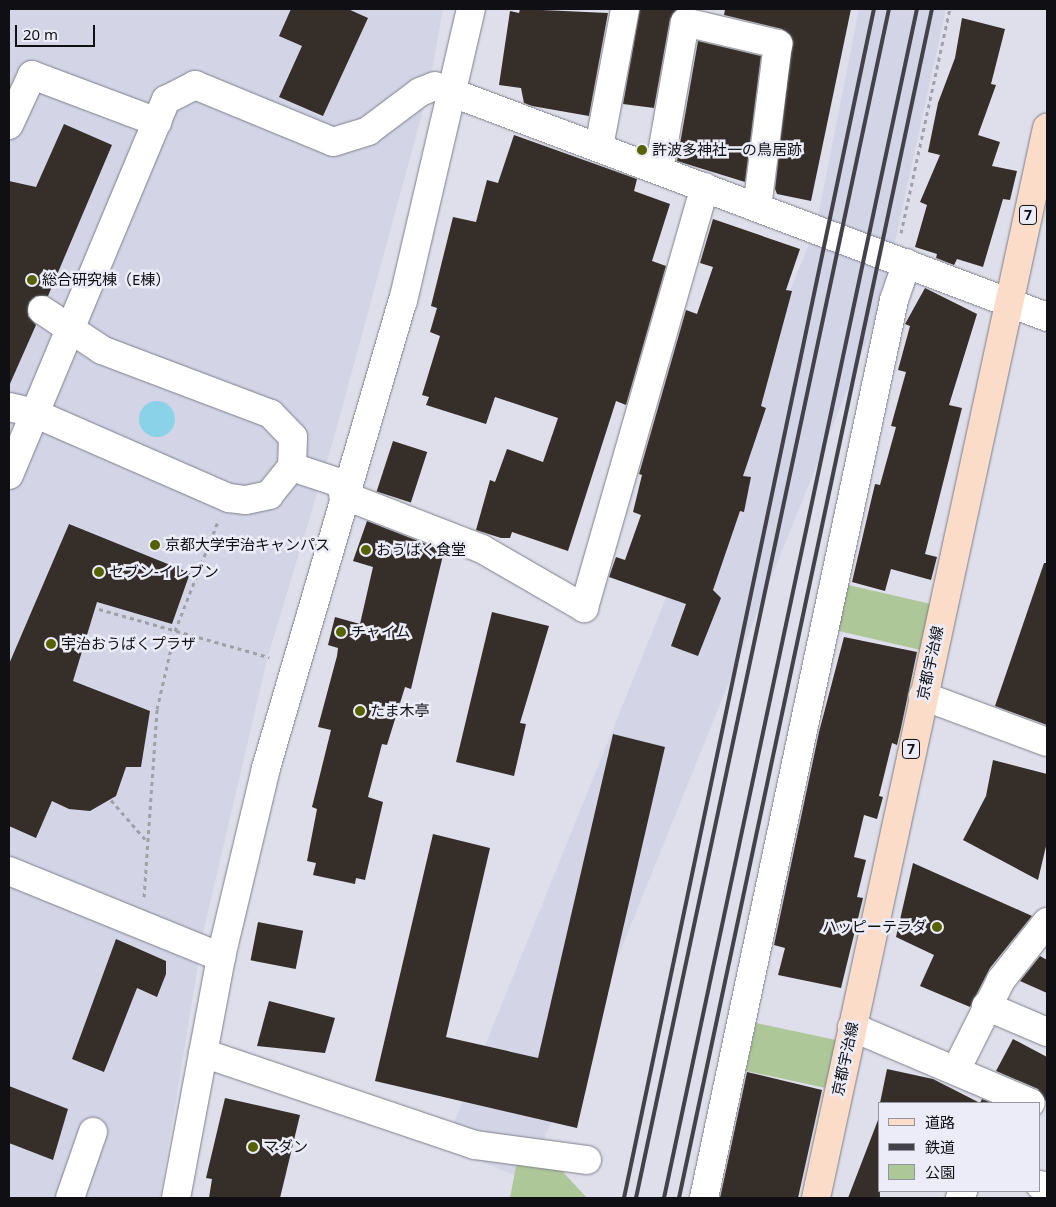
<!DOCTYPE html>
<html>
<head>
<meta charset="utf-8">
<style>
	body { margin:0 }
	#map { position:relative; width:1056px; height:1207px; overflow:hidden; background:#dedfea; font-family:"Noto Sans","Noto Sans JP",sans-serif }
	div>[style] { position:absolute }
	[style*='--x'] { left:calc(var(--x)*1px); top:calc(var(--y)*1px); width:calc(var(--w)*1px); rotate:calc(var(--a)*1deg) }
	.built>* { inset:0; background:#d3d5e7; transform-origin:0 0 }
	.green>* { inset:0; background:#aec799; transform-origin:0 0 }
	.water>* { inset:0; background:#8ad2e8 }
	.round { border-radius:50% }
	.building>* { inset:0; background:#362f29; transform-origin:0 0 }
	.path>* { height:3px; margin-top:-1.5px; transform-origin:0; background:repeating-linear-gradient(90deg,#a0a0a9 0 4px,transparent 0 8px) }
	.roads { filter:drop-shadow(0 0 1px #7d7e88) drop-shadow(0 0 1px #7d7e88) }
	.minor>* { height:28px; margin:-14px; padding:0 14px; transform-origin:14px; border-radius:14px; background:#fff }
	.major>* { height:28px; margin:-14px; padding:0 14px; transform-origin:14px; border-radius:14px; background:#fbdcc8 }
	.rail>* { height:4px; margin:-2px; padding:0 2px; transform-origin:2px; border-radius:2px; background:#424248 }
	.dots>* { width:14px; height:14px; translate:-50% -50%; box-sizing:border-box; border:2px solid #ebecf8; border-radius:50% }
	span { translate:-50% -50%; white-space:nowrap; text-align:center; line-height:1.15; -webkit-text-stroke:5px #ebecf8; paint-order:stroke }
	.shield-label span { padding:1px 4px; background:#ebecf8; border:1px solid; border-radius:4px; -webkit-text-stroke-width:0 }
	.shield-label { font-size:14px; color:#101014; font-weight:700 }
	.poi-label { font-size:15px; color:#101014 }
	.left { translate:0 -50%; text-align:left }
	.right { translate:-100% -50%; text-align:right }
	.street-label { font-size:15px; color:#101014 }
	.frame { position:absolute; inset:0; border:10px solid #101014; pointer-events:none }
	.legend { position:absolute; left:878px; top:1102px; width:162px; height:90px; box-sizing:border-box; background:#ebecf8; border:1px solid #93949d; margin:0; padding:6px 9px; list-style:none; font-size:15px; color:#101014 }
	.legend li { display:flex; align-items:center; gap:10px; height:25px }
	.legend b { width:25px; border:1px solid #93949d }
	.scale { position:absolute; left:15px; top:25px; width:80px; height:22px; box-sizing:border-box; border:2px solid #101014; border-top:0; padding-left:6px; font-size:15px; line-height:18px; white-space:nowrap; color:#101014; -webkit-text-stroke:4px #ebecf8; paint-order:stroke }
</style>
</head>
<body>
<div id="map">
	<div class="built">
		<i style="clip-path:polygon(9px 9px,443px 9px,429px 88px,335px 434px,268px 656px,204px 929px,160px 1198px,9px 1198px)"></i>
		<i style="clip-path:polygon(859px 9px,946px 9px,894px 246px,818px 217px)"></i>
		<i style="left:811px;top:239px;width:90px;height:979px;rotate:22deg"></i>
	</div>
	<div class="green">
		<i style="left:844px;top:584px;width:95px;height:47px;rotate:13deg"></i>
		<i style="left:756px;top:1023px;width:83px;height:49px;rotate:12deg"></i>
		<i style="clip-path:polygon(517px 1161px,561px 1170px,587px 1198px,510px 1198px)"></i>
	</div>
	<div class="water">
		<i class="round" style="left:139px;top:401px;width:36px;height:36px"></i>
	</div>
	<div class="building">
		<i style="clip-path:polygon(291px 9px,348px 9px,368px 18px,323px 116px,279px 97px,302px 46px,279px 36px)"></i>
		<i style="clip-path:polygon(520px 9px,608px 13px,589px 116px,532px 106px,524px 103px,521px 88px,499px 85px,510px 11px,519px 13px)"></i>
		<i style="clip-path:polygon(640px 9px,678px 9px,670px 19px,654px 108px,623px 104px)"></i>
		<i style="clip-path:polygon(725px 9px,851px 9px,811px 201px,777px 194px,775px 189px,792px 38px,782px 29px,724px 15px)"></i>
		<i style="clip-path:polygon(962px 18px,1005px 29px,991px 84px,996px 85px,978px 135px,1000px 142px,992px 166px,1017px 171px,1010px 200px,1003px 199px,983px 267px,957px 259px,954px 265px,936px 258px,937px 254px,915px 247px,927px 205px,920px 202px,940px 155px,928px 152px,938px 103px,955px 58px)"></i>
		<i style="clip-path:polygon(698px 41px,761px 56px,745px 182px,677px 161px)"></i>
		<i style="clip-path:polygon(64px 124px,112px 145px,48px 296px,36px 296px,29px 302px,28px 316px,36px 325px,9px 386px,9px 181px,36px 187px)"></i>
		<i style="clip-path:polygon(514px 135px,637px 179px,634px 191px,670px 204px,652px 261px,666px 266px,626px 405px,616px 401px,568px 551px,512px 532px,510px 538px,501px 538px,476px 530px,490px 480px,495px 482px,507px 449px,543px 462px,558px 418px,495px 397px,486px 424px,426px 405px,429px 397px,422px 395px,440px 336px,430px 332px,437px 308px,431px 306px,453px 217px,476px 222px,487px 180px,498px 183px)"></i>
		<i style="clip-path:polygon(713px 219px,800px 249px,786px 290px,792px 291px,761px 406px,766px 408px,743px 476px,751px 477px,744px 512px,740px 511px,713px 590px,721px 598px,698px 656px,671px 646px,686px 604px,609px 577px,616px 557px,625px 560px,641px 515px,633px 512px,642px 475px,639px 474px,686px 310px,697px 314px,713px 267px,700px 263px)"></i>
		<i style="clip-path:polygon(925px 288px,977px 314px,949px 405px,962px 408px,925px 554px,937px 557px,931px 580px,891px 569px,885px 591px,852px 582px,875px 484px,880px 485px,896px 427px,891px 426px,906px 372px,898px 370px,910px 326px,905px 324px)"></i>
		<i style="left:393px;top:441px;width:36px;height:53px;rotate:18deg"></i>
		<i style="clip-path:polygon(367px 521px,444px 551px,411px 689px,405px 687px,387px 745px,382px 744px,368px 797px,383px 802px,365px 880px,356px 878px,355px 884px,313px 875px,316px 863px,307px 861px,317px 809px,312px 807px,331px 730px,318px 727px,337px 656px,338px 648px,328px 645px,335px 617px,360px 624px,373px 567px,353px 561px)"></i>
		<i style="clip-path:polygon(69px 524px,190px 573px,172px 624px,97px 602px,73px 681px,150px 711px,141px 767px,126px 767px,116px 796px,90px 811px,69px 809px,52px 801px,36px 838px,9px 826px,9px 664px)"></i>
		<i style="clip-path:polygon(1044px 563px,1047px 563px,1047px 725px,995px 706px)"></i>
		<i style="clip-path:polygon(492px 612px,549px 626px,520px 723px,526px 724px,514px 776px,456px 762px)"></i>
		<i style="clip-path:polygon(844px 637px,917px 652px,901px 728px,897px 745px,892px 743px,879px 796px,883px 797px,877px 819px,864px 815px,854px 857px,866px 860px,857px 897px,863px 898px,841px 988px,778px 975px,785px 948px,774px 945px,819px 732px)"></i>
		<i style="clip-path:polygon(613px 734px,665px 747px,577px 1128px,375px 1081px,433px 834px,490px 848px,446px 1037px,538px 1058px)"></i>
		<i style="clip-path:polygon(993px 760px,1047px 774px,1047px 842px,1038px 880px,963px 840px,986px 796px)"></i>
		<i style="clip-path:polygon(913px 863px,1032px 916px,990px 968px,970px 1007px,920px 986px,934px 955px,896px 937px)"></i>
		<i style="left:258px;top:922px;width:46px;height:39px;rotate:11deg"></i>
		<i style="clip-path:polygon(116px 939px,166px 961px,166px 974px,157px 997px,137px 988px,104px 1072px,72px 1059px)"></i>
		<i style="clip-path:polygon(1040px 956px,1047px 960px,1047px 993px,1020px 981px)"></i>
		<i style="clip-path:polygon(269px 1001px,335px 1018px,325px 1053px,257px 1046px)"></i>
		<i style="clip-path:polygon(1013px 1039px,1047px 1057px,1047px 1103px,1038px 1089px,996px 1071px)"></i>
		<i style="clip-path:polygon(887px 1069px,933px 1079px,980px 1103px,982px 1099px,992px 1103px,880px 1103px)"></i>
		<i style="clip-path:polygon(747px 1072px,822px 1090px,798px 1198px,720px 1198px)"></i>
		<i style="clip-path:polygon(9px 1086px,68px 1109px,53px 1160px,9px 1143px)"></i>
		<i style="clip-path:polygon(225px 1098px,300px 1115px,280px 1198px,209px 1198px,212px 1179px,206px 1178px)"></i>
		<i style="clip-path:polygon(878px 1120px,880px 1198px,848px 1198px)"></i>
	</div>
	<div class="path">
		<i style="--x:901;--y:233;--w:229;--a:-77.7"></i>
		<i style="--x:99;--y:609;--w:177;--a:15.8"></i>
		<i style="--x:111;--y:800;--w:52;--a:48.9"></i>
		<i style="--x:144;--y:897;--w:188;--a:-86"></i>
		<i style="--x:157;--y:709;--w:80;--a:-77"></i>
		<i style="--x:175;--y:631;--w:118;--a:-68.6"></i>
	</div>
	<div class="roads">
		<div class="minor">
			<i style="--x:453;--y:93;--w:635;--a:20.66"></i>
			<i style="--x:9;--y:125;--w:55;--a:-65.3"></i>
			<i style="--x:32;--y:75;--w:134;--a:20.6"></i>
			<i style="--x:599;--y:147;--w:140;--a:-79.3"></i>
			<i style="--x:659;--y:170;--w:150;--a:-80"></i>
			<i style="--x:685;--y:22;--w:96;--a:13.3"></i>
			<i style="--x:778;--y:44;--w:164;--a:97.3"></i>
			<i style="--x:9;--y:407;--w:26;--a:13"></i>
			<i style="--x:34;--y:413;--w:213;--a:23.6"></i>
			<i style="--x:229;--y:498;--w:17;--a:7"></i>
			<i style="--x:246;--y:500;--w:24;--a:-12"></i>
			<i style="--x:269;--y:495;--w:36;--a:-51"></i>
			<i style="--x:292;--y:467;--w:30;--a:-88"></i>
			<i style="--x:293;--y:437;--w:32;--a:-134"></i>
			<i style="--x:271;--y:414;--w:181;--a:-159.3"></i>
			<i style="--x:102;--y:350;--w:72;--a:-146.3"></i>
			<i style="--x:292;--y:467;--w:57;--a:18.4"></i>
			<i style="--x:9;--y:475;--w:407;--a:-67.3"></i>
			<i style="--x:166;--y:100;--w:33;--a:-27"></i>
			<i style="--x:195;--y:85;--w:149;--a:22.4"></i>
			<i style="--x:333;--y:142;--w:37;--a:-17"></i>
			<i style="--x:368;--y:131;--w:65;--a:-36.9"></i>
			<i style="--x:420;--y:92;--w:16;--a:-22"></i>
			<i style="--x:343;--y:495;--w:149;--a:21.2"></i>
			<i style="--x:482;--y:549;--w:118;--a:30"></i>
			<i style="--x:584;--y:608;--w:438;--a:-74"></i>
			<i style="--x:923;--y:696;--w:132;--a:20.4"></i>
			<i style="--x:9;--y:871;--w:229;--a:22.1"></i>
			<i style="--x:986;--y:1006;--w:66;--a:23.1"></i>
			<i style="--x:852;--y:1027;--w:194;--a:23"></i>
			<i style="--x:203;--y:1053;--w:287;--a:18.7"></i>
			<i style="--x:475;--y:1145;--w:113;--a:7.6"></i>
			<i style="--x:956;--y:1070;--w:101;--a:-63.4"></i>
			<i style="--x:1001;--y:980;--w:74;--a:-51.6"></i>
			<i style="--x:1040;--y:1185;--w:8;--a:23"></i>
			<i style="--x:70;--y:1198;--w:70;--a:-70.8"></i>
			<i style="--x:176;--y:1198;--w:245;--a:-79.4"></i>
			<i style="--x:221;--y:957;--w:194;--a:-76.6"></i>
			<i style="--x:266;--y:768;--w:487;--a:-73.7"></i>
			<i style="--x:403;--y:301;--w:300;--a:-76.9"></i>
			<i style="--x:704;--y:1198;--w:918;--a:-78.05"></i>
			<i style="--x:894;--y:300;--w:39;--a:-71"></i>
			<i style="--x:960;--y:1198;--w:8;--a:-67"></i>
		</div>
		<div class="major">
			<i style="--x:816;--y:1198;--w:1095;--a:-77.82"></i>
		</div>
	</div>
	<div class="rail">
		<i style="--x:624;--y:1198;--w:1215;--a:-78.13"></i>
		<i style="--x:636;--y:1198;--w:1216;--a:-77.99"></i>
		<i style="--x:664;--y:1198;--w:1216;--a:-77.99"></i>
		<i style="--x:679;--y:1198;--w:1216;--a:-77.99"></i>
	</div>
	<div class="dots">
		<i style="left:642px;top:150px;background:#566100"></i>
		<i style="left:32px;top:280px;background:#566100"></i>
		<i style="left:155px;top:545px;background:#566100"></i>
		<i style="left:366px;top:550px;background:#566100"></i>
		<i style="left:99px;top:572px;background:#566100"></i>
		<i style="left:341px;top:632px;background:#566100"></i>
		<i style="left:51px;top:644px;background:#566100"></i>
		<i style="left:360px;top:711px;background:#566100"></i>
		<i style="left:937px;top:927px;background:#566100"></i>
		<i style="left:253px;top:1147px;background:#566100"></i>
	</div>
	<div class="shield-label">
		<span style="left:1028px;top:215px">7</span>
		<span style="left:911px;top:749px">7</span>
	</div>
	<div class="poi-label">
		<span class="left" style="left:652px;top:150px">許波多神社一の鳥居跡</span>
		<span class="left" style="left:42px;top:280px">総合研究棟（E棟）</span>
		<span class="left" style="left:165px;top:545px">京都大学宇治キャンパス</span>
		<span class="left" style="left:376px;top:550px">おうばく食堂</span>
		<span class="left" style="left:109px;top:572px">セブン-イレブン</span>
		<span class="left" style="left:351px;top:632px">チャイム</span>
		<span class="left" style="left:61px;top:644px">宇治おうばくプラザ</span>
		<span class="left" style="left:370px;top:711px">たま木亭</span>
		<span class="right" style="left:927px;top:927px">ハッピーテラダ</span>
		<span class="left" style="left:263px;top:1147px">マダン</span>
	</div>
	<div class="street-label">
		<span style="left:930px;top:663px;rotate:-78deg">京都宇治線</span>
		<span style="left:845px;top:1059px;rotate:-78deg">京都宇治線</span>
	</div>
	<div class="frame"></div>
	<ul class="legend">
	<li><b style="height:6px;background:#fbdcc8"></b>道路</li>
	<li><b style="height:6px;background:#424248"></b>鉄道</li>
	<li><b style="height:14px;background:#aec799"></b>公園</li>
	</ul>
	<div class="scale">20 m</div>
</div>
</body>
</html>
